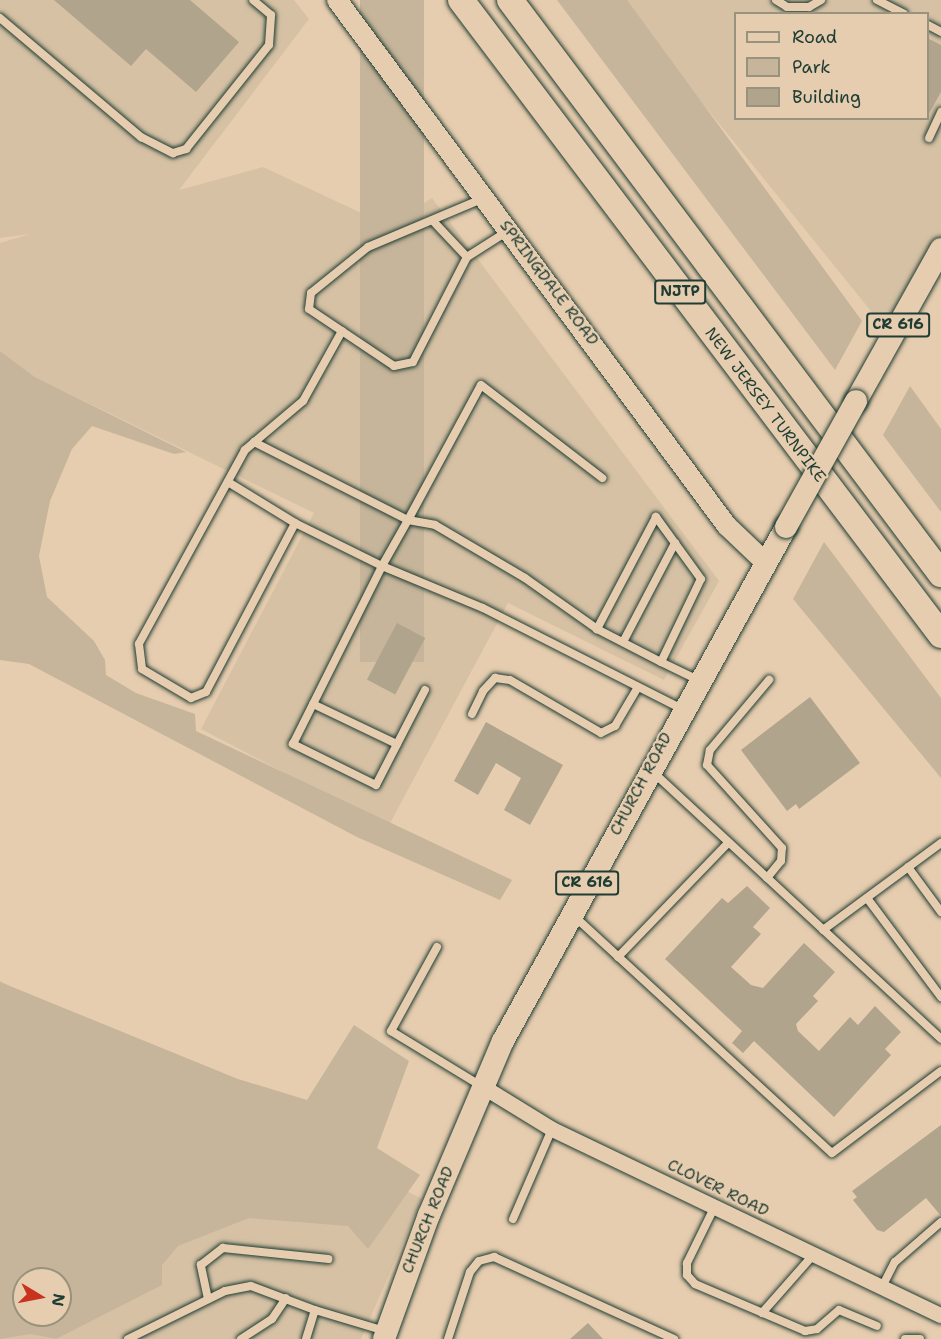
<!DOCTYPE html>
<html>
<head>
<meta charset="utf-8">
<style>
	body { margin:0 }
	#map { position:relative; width:941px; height:1339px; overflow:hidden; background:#e7cdaf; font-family:"Shantell Sans",sans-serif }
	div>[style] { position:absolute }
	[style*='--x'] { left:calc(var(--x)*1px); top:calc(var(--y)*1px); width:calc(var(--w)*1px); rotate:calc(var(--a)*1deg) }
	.built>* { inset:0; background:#d6c1a4 }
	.green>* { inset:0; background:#c6b59a; transform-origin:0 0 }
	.building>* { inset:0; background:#b0a48c; transform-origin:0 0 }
	.roads { filter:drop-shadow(0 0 2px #1f3d34) drop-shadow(0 0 2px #1f3d34) }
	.lane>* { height:8px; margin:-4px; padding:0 4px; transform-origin:4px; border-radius:4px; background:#e7cdaf }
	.street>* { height:15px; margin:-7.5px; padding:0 7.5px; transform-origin:7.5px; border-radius:7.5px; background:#e7cdaf }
	.secondary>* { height:20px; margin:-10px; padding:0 10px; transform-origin:10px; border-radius:10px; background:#e7cdaf }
	.primary>* { height:22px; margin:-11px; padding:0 11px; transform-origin:11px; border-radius:11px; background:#e7cdaf }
	.highway>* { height:26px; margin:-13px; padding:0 13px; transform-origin:13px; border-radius:13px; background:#e7cdaf }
	.bridges { filter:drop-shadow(0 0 2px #1f3d34) drop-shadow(0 0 2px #1f3d34) }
	.primary-bridge>* { height:22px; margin:-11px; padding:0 11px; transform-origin:11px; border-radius:11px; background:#e7cdaf }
	span { translate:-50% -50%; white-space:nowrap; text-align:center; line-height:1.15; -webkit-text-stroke:4.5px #e7cdaf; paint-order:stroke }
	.shield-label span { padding:2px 4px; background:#e7cdaf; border:2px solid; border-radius:4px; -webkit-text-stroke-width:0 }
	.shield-label { font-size:15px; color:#1f3d34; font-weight:700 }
	.street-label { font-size:16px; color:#1f3d34 }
	.legend { position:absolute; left:734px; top:12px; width:195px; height:108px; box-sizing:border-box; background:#e7cdaf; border:2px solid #97937e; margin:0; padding:8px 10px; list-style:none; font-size:18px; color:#1f3d34 }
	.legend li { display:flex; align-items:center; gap:12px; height:30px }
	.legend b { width:30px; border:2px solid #97937e }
	.north { position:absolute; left:12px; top:1267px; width:60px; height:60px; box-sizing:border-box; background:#e7cdaf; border:2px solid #97937e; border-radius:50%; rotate:100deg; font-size:16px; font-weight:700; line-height:24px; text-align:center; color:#1f3d34 }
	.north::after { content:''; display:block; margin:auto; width:21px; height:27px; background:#c8321e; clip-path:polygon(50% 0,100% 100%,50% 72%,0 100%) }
</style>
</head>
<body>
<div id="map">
	<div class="built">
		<i style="clip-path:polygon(0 0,294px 0,309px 19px,179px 190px,263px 167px,389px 226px,432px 198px,719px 581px,664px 680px,508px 603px,388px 827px,201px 729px,314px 513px,35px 377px,0 351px,0 243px,30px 234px,0 238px)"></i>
		<i style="clip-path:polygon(evenodd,619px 0,941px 0,941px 249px,892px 337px,619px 0,736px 14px,928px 14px,928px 118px,736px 118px,736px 14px)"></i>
		<i style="clip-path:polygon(evenodd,0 981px,422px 1199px,361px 1339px,0 1339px,0 981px,24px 1279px,60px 1279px,60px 1315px,24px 1315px,24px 1279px)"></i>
	</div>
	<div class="green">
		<i style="left:360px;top:0;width:64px;height:662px"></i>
		<i style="clip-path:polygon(557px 0,627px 0,862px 321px,835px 370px)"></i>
		<i style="clip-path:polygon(0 351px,35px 377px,186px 452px,174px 454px,92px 426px,72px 449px,50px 501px,39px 556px,47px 597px,94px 641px,105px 660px,106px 675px,136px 693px,195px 714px,196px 731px,512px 880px,500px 900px,357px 837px,29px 664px,0 660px)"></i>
		<i style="clip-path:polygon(910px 386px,941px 429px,941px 512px,883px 435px)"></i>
		<i style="clip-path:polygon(824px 542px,941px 698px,941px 778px,793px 599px)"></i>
		<i style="clip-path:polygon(evenodd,0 982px,238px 1079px,307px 1100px,354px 1025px,409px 1061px,377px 1148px,420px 1175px,368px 1249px,348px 1226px,249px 1218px,178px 1246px,162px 1265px,162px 1285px,56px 1339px,31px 1334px,0 1339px,0 982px,24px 1279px,60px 1279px,60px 1315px,24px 1315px,24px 1279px)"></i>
	</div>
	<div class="building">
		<i style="clip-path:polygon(54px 0,190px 0,239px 42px,196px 92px,146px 49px,131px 66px)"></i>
		<i style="clip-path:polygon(927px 38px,941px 45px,941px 92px,927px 117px)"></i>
		<i style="left:397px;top:623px;width:32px;height:64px;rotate:28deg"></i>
		<i style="clip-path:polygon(810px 697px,860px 763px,799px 809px,796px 804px,787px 811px,741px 750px)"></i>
		<i style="clip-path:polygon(486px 722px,563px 765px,530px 825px,504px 810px,521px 778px,496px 763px,478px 795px,454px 781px)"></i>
		<i style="clip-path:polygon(747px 886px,770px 908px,753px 927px,761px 934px,731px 967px,751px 985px,763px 988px,804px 943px,835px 972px,813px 996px,818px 1001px,796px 1024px,798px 1031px,819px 1051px,850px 1017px,858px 1025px,875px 1006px,901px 1032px,885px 1049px,891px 1055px,834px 1117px,754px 1041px,743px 1053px,732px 1043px,742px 1031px,665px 959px,722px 898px,728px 903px)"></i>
		<i style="clip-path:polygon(941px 1125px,941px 1216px,926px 1198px,884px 1232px,877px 1230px,853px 1200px,857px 1197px,852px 1191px)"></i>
		<i style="clip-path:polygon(588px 1323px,603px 1339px,570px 1339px)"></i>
	</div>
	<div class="roads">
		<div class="lane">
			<i style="--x:776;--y:0;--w:13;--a:32"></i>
			<i style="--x:787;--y:7;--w:22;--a:0"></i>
			<i style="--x:809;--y:7;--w:14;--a:-30"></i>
			<i style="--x:877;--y:0;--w:30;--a:27"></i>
			<i style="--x:0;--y:18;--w:185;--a:40.2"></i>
			<i style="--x:141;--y:137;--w:36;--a:27"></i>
			<i style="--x:173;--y:153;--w:14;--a:-17"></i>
			<i style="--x:186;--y:149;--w:133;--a:-51.4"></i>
			<i style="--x:269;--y:45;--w:30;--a:-86"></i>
			<i style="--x:271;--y:15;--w:23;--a:-140"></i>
			<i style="--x:928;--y:25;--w:15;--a:28"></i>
			<i style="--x:929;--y:138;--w:29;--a:-65"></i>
			<i style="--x:484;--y:198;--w:126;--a:157.1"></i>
			<i style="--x:368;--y:247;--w:73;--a:141.1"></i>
			<i style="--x:311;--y:293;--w:16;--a:97"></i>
			<i style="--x:309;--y:309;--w:102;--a:33.8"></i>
			<i style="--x:394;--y:366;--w:19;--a:-12"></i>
			<i style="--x:413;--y:362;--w:118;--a:-62.8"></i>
			<i style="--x:467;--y:257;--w:49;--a:-32.4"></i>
			<i style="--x:434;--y:222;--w:48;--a:46.7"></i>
			<i style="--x:342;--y:331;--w:80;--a:119.1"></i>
			<i style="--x:303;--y:401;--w:76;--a:139.8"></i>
			<i style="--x:245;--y:450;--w:221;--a:118.7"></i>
			<i style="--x:139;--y:644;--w:25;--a:83"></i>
			<i style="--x:142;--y:669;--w:57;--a:30.6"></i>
			<i style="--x:191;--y:698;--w:16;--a:-22"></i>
			<i style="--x:206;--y:692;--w:191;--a:-62.2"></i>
			<i style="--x:295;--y:523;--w:97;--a:26.3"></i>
			<i style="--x:382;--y:566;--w:53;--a:-60.5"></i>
			<i style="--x:408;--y:520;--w:27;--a:10"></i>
			<i style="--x:435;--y:525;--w:104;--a:30.5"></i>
			<i style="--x:525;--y:578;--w:88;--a:35.3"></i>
			<i style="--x:254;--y:442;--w:173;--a:26.9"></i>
			<i style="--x:408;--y:520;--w:153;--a:-61.6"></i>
			<i style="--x:481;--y:385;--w:153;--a:37.5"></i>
			<i style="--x:228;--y:482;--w:79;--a:31.5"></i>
			<i style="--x:623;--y:642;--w:112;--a:-62.3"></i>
			<i style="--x:661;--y:662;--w:92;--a:-64.3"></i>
			<i style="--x:701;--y:579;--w:77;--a:-126"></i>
			<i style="--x:656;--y:517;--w:127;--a:117.8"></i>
			<i style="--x:597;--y:629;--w:72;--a:27.3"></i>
			<i style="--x:661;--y:662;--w:41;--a:25.9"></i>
			<i style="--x:425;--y:690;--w:107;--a:117.3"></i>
			<i style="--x:376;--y:785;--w:93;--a:-153.7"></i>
			<i style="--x:293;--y:744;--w:199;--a:-63.4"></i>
			<i style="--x:382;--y:566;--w:109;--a:22.6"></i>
			<i style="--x:483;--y:608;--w:223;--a:26.9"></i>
			<i style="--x:313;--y:704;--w:93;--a:25.5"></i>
			<i style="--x:472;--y:714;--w:25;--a:-64"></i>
			<i style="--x:483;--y:691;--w:18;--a:-47"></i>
			<i style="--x:495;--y:678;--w:15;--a:8"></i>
			<i style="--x:510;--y:680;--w:105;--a:30.2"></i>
			<i style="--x:601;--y:733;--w:16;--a:-27"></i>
			<i style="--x:615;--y:726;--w:45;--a:-59.5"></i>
			<i style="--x:654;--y:773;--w:391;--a:42.8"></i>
			<i style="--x:908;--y:867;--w:56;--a:53.7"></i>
			<i style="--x:767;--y:878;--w:22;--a:-51"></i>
			<i style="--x:781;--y:861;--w:13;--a:-86"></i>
			<i style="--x:782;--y:848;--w:112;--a:-132.1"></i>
			<i style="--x:707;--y:765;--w:15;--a:-79"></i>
			<i style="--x:710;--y:750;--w:92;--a:-49.9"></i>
			<i style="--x:867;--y:898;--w:124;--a:53.2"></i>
			<i style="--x:574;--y:916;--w:350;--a:42.6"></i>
			<i style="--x:832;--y:1153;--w:136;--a:-37"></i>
			<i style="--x:823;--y:930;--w:147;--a:-36.4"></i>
			<i style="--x:437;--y:947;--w:96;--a:118.7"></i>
			<i style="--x:391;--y:1031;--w:105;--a:31.4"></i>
			<i style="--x:618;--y:957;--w:158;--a:-46"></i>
			<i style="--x:715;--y:1206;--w:64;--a:116.2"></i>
			<i style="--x:687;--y:1263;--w:12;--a:90"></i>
			<i style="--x:687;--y:1275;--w:12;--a:48"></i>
			<i style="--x:695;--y:1284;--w:120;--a:23.1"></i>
			<i style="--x:805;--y:1331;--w:12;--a:-9"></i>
			<i style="--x:817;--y:1329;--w:29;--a:-41"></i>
			<i style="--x:839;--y:1310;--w:41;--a:22.8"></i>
			<i style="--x:513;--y:1219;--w:98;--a:-66.6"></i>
			<i style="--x:882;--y:1287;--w:28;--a:-63"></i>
			<i style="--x:895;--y:1262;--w:61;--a:-41"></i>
			<i style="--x:208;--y:1299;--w:35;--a:-102"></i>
			<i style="--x:201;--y:1265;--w:28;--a:-38"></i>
			<i style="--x:223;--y:1248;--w:106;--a:6"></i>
			<i style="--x:762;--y:1313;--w:79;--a:-48.6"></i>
			<i style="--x:128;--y:1339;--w:108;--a:-26.3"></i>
			<i style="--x:225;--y:1291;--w:26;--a:-11"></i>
			<i style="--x:251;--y:1286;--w:68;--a:20.6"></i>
			<i style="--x:241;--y:1339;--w:37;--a:-33"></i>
			<i style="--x:272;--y:1319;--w:25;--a:-56"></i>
			<i style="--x:306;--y:1339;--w:30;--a:-73"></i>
			<i style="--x:315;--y:1310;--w:73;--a:16.7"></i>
			<i style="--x:448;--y:1339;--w:71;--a:-71.8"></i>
			<i style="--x:470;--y:1272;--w:14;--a:-51"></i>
			<i style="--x:479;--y:1261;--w:16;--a:-15"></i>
			<i style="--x:494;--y:1257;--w:198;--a:24.5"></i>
			<i style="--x:905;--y:1339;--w:15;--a:0"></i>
		</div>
		<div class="street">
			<i style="--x:482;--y:1086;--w:82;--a:31.6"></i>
			<i style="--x:552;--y:1129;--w:431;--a:25.6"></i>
		</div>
		<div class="secondary">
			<i style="--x:337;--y:0;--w:655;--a:53.45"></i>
			<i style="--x:727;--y:526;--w:52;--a:43.5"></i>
		</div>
		<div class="primary">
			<i style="--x:856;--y:401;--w:174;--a:-60.8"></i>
			<i style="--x:384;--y:1339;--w:132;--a:-70.1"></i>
			<i style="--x:429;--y:1215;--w:189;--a:-67"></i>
			<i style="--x:503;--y:1041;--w:587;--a:-61.16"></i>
		</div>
		<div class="highway">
			<i style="--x:461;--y:0;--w:796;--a:52.91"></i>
			<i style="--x:510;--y:0;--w:718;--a:53.1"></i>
		</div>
	</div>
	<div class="bridges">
		<div class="primary-bridge">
			<i style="--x:786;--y:527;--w:144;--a:-60.9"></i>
		</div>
	</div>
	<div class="shield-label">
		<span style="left:680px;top:292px">NJTP</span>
		<span style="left:898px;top:325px">CR 616</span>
		<span style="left:587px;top:883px">CR 616</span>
	</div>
	<div class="street-label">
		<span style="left:549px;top:283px;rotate:53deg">SPRINGDALE ROAD</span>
		<span style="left:765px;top:405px;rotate:53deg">NEW JERSEY TURNPIKE</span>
		<span style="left:641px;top:784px;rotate:-62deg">CHURCH ROAD</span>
		<span style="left:718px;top:1188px;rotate:26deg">CLOVER ROAD</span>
		<span style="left:428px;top:1220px;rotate:-68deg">CHURCH ROAD</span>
	</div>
	<ul class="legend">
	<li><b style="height:8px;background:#e7cdaf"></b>Road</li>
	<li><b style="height:16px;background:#c6b59a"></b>Park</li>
	<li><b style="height:16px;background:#b0a48c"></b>Building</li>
	</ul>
	<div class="north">N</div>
</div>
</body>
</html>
